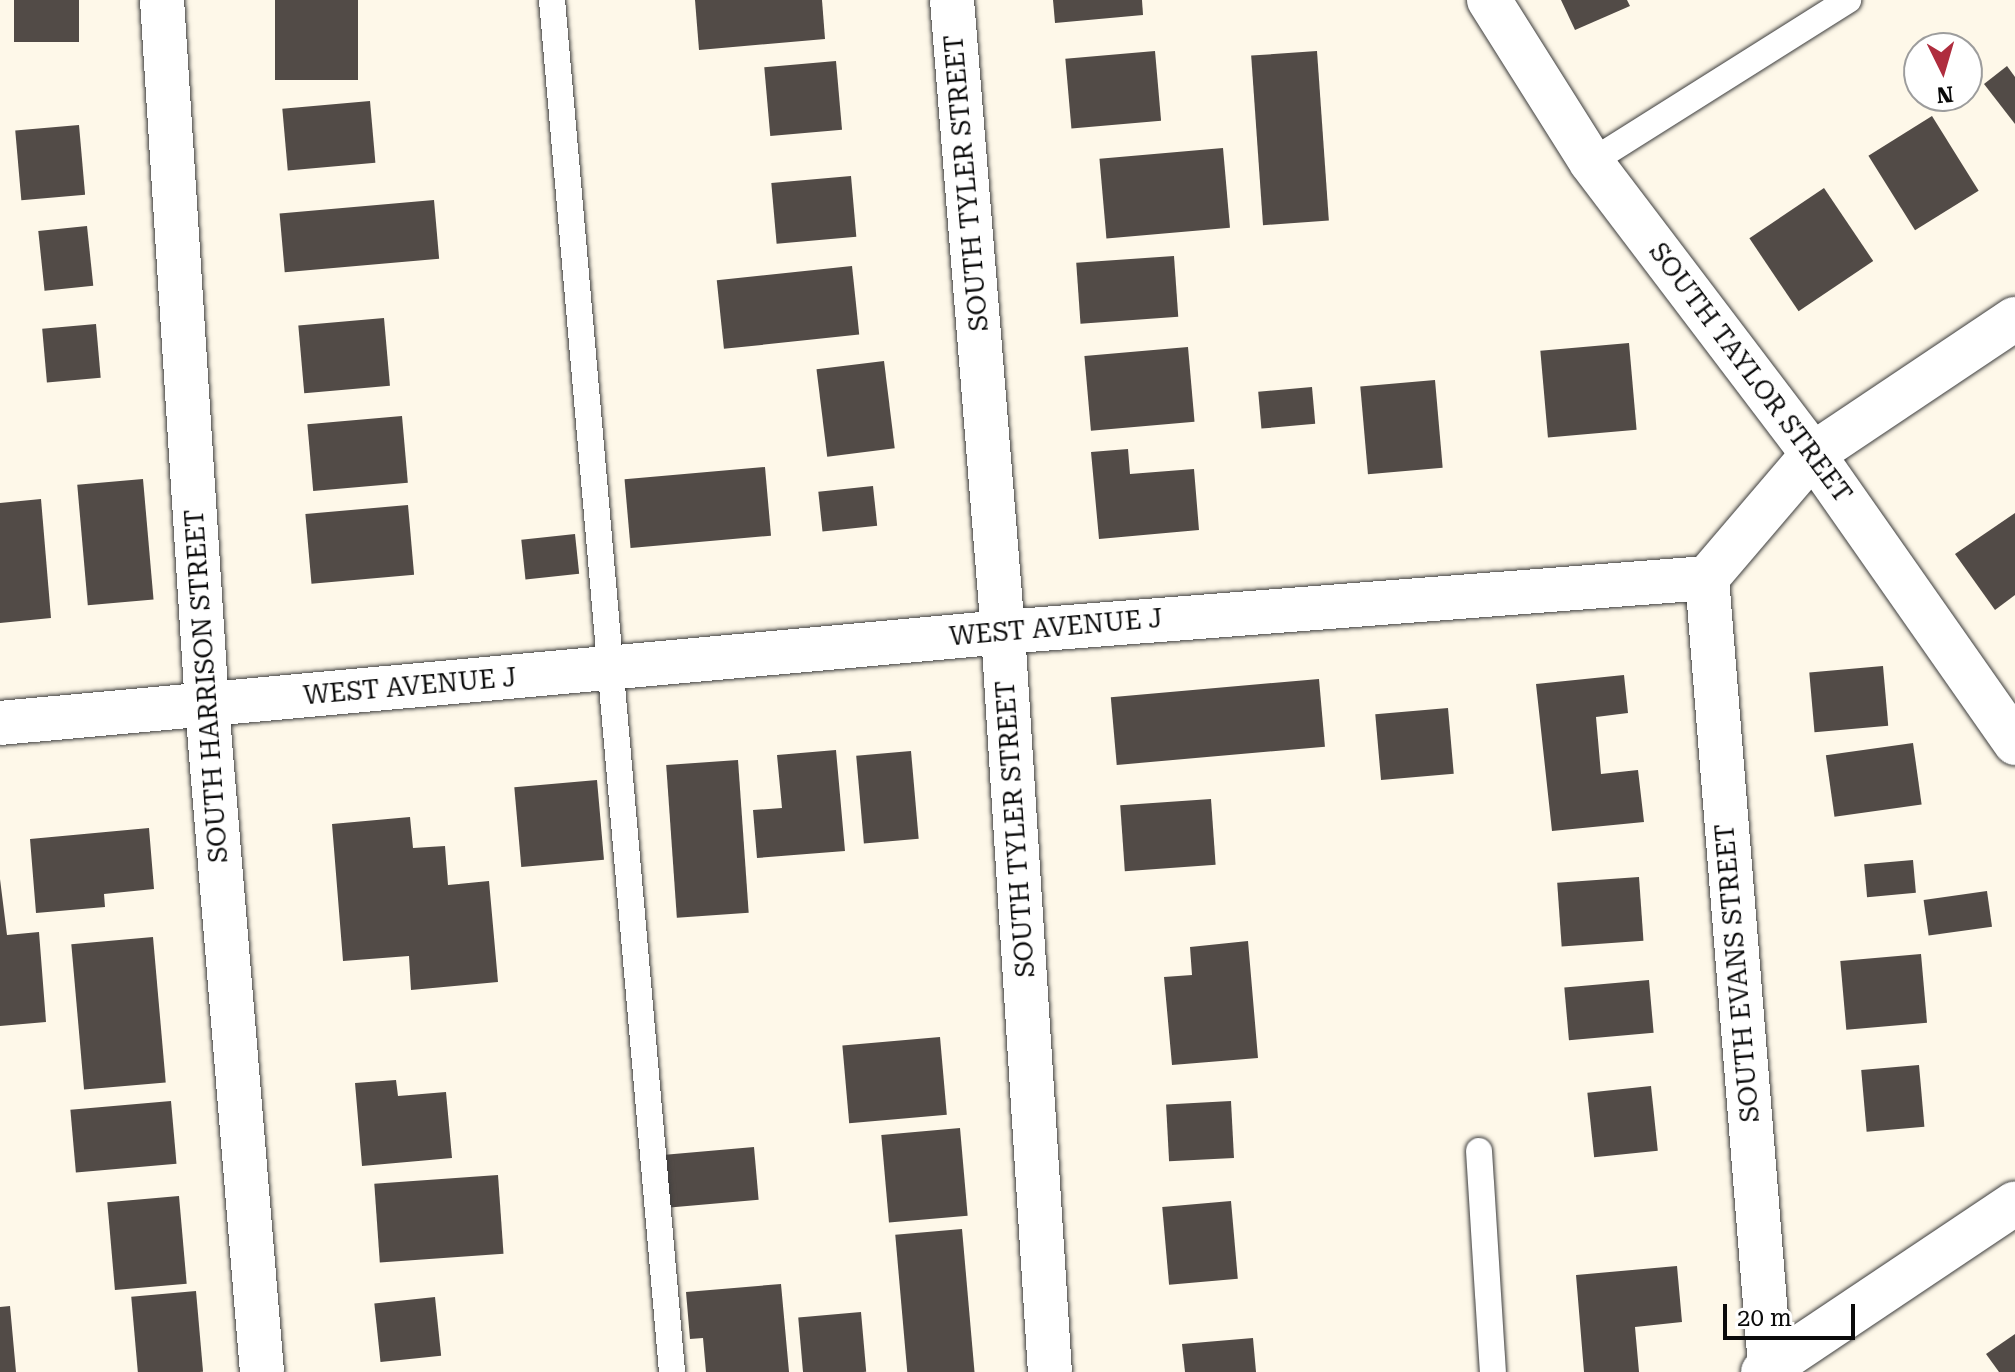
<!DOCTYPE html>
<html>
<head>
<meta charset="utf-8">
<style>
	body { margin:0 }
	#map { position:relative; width:2015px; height:1372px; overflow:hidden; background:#fef8e9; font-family:"Roboto Serif",serif }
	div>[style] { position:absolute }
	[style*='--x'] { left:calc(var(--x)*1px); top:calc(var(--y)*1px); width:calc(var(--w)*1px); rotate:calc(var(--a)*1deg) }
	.building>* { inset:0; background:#524b47; transform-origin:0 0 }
	.roads { filter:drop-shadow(0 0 2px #3d3d3d) drop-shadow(0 0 2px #3d3d3d) }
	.service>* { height:26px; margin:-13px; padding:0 13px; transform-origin:13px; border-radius:13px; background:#fff }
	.minor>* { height:44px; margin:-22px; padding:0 22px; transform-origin:22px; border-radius:22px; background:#fff }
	span { translate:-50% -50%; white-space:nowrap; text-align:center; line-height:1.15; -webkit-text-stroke:8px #fff; paint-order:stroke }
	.street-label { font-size:26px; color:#0a0a0a }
	.north { position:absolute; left:1903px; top:32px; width:80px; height:80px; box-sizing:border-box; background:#fff; border:2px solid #9d9d9d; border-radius:50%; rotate:175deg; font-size:22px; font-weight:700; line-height:32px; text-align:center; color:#0a0a0a }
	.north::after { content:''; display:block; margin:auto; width:28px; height:36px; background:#af2d3e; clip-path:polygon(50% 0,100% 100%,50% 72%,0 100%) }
	.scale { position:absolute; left:1723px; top:1304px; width:132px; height:36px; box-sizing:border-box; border:4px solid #0a0a0a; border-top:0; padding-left:10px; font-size:24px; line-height:28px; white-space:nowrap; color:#0a0a0a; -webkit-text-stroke:6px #fff; paint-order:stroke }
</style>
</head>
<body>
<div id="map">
	<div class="building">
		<i style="left:14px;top:0;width:65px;height:42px"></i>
		<i style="left:275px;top:0;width:83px;height:80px"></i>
		<i style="clip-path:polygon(695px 0,822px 0,825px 39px,699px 50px)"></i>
		<i style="clip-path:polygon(1053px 0,1142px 0,1143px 15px,1055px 23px)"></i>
		<i style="clip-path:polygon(1561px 0,1627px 0,1630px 6px,1575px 30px)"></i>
		<i style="left:1155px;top:51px;width:70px;height:90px;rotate:85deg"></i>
		<i style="left:1317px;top:51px;width:170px;height:66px;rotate:86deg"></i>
		<i style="left:836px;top:61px;width:69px;height:72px;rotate:85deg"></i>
		<i style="clip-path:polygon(2007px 66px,2015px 77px,2015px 124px,1984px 84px)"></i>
		<i style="left:370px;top:101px;width:62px;height:88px;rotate:85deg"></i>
		<i style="left:1932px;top:116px;width:88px;height:75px;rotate:58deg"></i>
		<i style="left:79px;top:125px;width:70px;height:64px;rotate:85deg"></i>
		<i style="left:1223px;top:148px;width:80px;height:124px;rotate:85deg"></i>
		<i style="left:851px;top:176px;width:61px;height:80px;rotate:85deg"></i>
		<i style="left:1824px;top:188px;width:88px;height:90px;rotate:56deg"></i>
		<i style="left:434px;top:200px;width:59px;height:155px;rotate:85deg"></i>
		<i style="left:87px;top:226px;width:60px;height:49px;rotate:84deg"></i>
		<i style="left:1174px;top:256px;width:61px;height:98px;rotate:86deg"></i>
		<i style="left:852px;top:266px;width:69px;height:136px;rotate:84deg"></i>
		<i style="left:384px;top:318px;width:68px;height:86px;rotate:85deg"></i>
		<i style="left:96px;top:324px;width:54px;height:54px;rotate:85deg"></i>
		<i style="left:1629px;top:343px;width:87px;height:89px;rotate:85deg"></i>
		<i style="left:1188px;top:347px;width:75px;height:104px;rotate:85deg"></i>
		<i style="left:884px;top:361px;width:88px;height:68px;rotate:83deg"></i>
		<i style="left:1435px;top:380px;width:88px;height:75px;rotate:85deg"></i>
		<i style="left:1312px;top:387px;width:37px;height:54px;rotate:85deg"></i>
		<i style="left:402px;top:416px;width:67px;height:95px;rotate:85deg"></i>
		<i style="clip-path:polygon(1128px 449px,1130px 474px,1194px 469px,1199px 530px,1099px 539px,1091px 452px)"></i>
		<i style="left:765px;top:467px;width:69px;height:141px;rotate:85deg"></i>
		<i style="left:143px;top:479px;width:121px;height:66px;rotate:85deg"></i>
		<i style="left:873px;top:486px;width:40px;height:55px;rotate:84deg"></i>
		<i style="clip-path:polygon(41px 499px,51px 618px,0 623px,0 503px)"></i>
		<i style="left:408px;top:505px;width:70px;height:103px;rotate:85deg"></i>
		<i style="clip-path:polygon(2015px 513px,2015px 595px,1995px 610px,1955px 554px)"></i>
		<i style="left:575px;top:534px;width:40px;height:54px;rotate:84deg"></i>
		<i style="left:1883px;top:666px;width:60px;height:74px;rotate:85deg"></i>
		<i style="clip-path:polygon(1624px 675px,1628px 713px,1596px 717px,1601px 774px,1638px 770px,1644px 822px,1552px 831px,1536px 684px)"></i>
		<i style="left:1319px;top:679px;width:68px;height:209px;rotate:85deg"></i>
		<i style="left:1448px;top:708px;width:66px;height:73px;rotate:85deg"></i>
		<i style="left:1913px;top:743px;width:62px;height:88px;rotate:82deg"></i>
		<i style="clip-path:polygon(836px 750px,845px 851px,757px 858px,753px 810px,782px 808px,777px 755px)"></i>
		<i style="left:911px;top:751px;width:88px;height:55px;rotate:85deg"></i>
		<i style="left:738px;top:760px;width:153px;height:72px;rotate:86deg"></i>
		<i style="left:597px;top:780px;width:80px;height:83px;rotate:85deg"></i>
		<i style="left:1211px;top:799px;width:66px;height:91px;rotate:86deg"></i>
		<i style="clip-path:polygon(410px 817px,413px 848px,445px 846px,448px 885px,489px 881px,498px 982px,411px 990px,409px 956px,343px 961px,332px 824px)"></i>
		<i style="clip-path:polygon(149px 828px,154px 889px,104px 894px,105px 907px,36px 913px,30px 839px)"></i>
		<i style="left:1913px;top:860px;width:33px;height:49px;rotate:85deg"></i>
		<i style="left:1639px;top:877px;width:64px;height:82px;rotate:86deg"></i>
		<i style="clip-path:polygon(0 879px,7px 935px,39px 932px,46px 1022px,0 1026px)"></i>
		<i style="left:1987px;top:891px;width:36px;height:64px;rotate:82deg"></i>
		<i style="left:153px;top:937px;width:146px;height:82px;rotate:85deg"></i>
		<i style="clip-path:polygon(1248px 941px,1258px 1058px,1172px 1065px,1164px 977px,1192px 975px,1190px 947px)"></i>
		<i style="left:1921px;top:954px;width:69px;height:81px;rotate:85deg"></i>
		<i style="left:1649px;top:980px;width:53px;height:85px;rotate:85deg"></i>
		<i style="left:940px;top:1037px;width:78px;height:98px;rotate:85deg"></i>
		<i style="left:1919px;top:1065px;width:62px;height:58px;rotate:85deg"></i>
		<i style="clip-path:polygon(396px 1080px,398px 1096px,446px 1092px,452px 1158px,362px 1166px,355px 1083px)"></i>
		<i style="left:1651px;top:1086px;width:65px;height:64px;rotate:84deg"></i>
		<i style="left:171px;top:1101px;width:63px;height:101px;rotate:85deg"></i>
		<i style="left:1231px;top:1101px;width:57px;height:65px;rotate:87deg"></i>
		<i style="left:960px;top:1128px;width:88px;height:79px;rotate:85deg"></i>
		<i style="left:754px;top:1147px;width:53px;height:89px;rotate:85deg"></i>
		<i style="left:498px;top:1175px;width:79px;height:124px;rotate:86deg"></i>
		<i style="left:179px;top:1196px;width:88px;height:72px;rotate:85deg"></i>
		<i style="left:1231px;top:1201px;width:78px;height:69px;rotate:85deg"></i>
		<i style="left:962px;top:1229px;width:144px;height:67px;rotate:85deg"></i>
		<i style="clip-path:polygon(1677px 1266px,1682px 1322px,1635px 1327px,1639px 1372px,1584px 1372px,1576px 1275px)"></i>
		<i style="clip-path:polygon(781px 1284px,789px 1372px,706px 1372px,703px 1338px,690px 1339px,686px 1292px)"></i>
		<i style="left:196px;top:1291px;width:81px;height:65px;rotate:85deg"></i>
		<i style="left:435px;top:1297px;width:59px;height:61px;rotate:84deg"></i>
		<i style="clip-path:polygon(10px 1306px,16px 1372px,0 1372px,0 1307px)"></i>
		<i style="left:861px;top:1312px;width:60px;height:63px;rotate:85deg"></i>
		<i style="clip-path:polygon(2015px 1334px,2015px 1372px,1999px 1372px,1986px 1354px)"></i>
		<i style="clip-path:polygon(1253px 1338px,1256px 1372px,1185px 1372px,1182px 1344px)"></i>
	</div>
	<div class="roads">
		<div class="service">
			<i style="--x:552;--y:0;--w:1377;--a:85"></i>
			<i style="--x:1591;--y:162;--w:304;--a:-32.2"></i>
			<i style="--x:1479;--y:1151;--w:221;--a:86.4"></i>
		</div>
		<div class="minor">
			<i style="--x:162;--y:0;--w:707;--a:86.35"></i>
			<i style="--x:207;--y:706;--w:668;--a:85.28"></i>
			<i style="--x:952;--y:0;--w:634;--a:85.39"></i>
			<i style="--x:1003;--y:632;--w:741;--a:86.37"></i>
			<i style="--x:1489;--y:0;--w:191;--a:57.8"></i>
			<i style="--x:1591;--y:162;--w:367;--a:52.8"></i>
			<i style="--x:1813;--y:454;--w:353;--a:55"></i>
			<i style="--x:1707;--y:578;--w:792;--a:85.43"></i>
			<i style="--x:0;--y:723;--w:1007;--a:-5.18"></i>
			<i style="--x:1003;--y:632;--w:706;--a:-4.39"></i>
			<i style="--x:1707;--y:578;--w:163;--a:-49.5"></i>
			<i style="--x:1813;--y:454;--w:243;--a:-33.8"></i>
			<i style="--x:1763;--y:1372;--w:303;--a:-33.8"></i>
		</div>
	</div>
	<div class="street-label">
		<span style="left:967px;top:183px;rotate:-95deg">SOUTH TYLER STREET</span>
		<span style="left:1750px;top:373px;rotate:53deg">SOUTH TAYLOR STREET</span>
		<span style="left:1056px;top:628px;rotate:-5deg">WEST AVENUE J</span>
		<span style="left:207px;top:686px;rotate:-94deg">SOUTH HARRISON STREET</span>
		<span style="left:410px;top:687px;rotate:-5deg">WEST AVENUE J</span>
		<span style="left:1016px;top:829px;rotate:-94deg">SOUTH TYLER STREET</span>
		<span style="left:1738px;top:973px;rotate:-95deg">SOUTH EVANS STREET</span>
	</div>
	<div class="north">N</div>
	<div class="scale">20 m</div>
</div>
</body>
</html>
